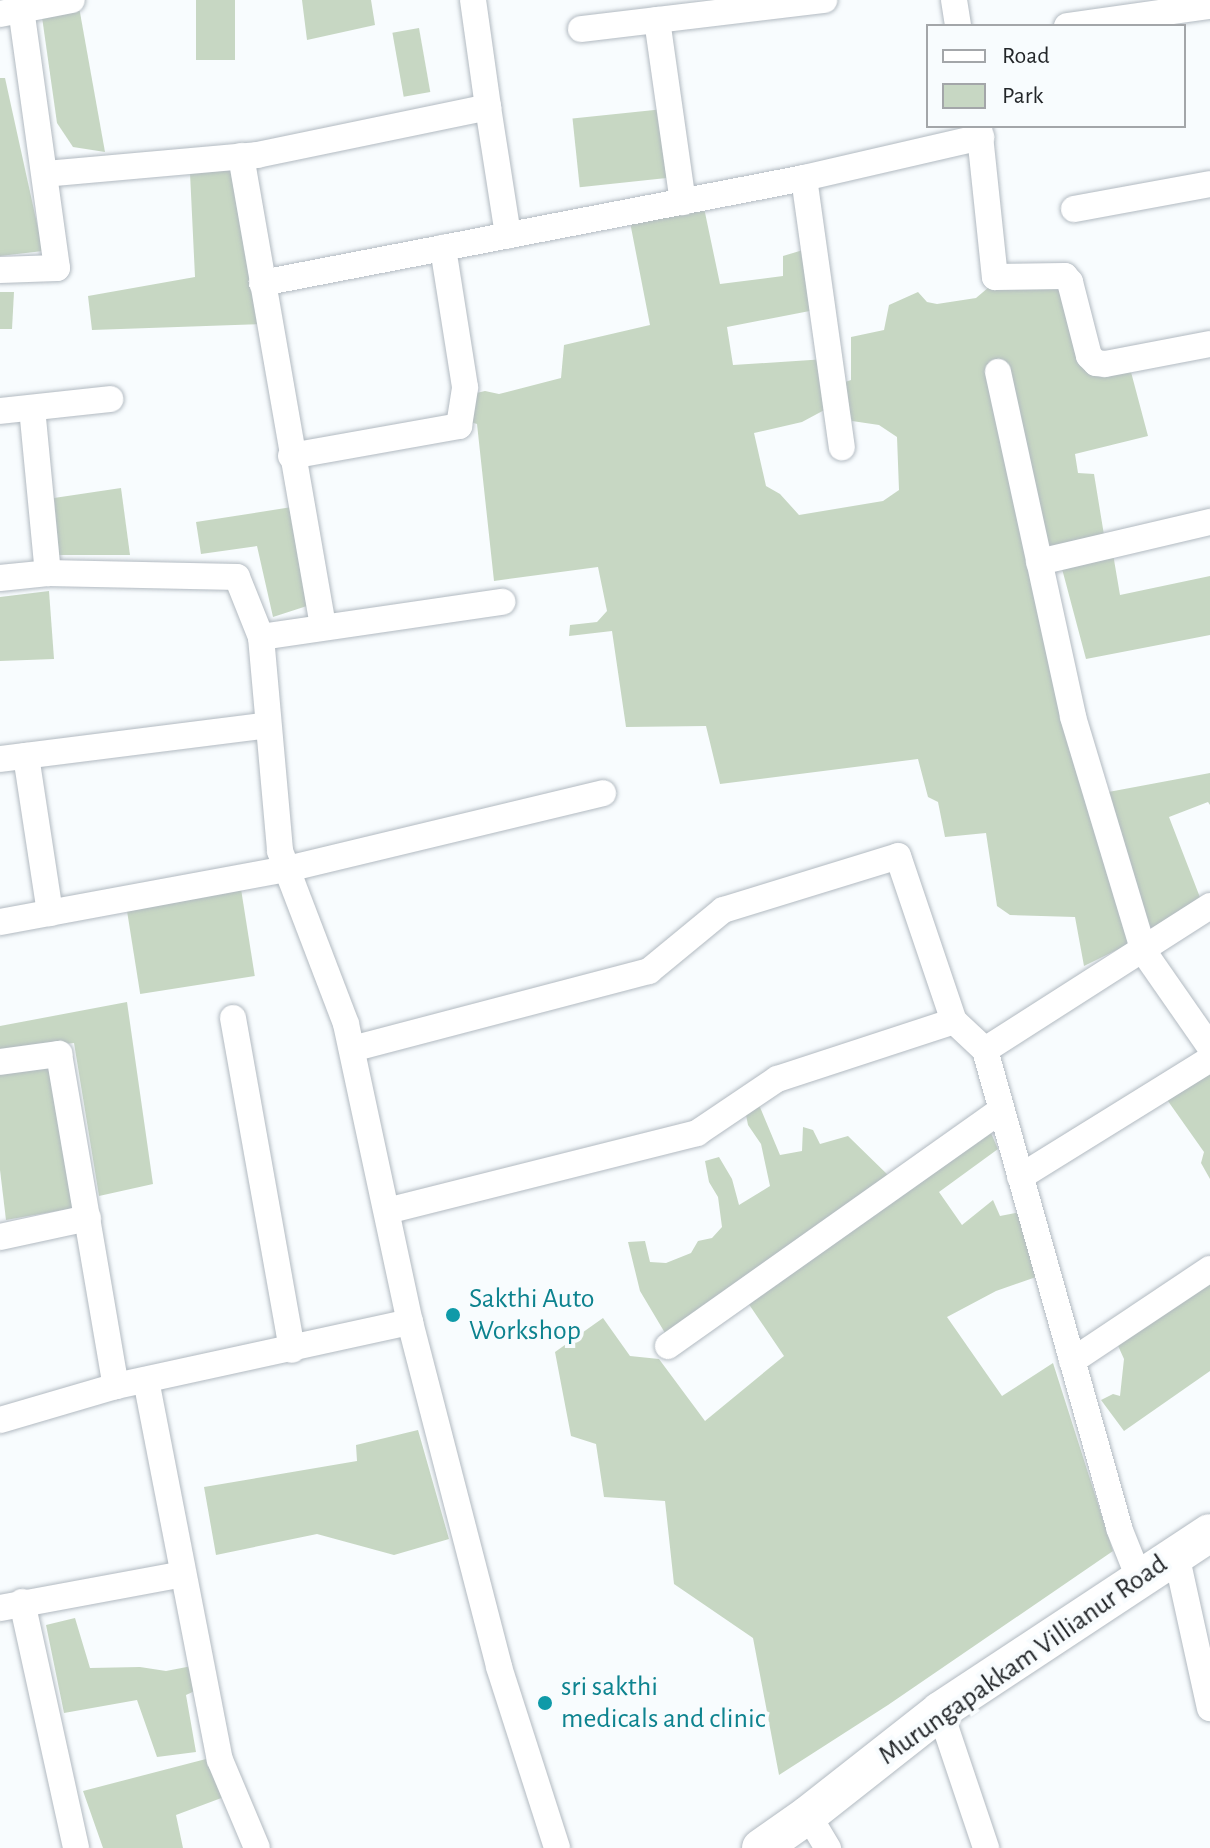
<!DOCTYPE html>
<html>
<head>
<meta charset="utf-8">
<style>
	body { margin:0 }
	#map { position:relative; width:1210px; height:1848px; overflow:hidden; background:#f8fcfe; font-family:"Alegreya Sans",sans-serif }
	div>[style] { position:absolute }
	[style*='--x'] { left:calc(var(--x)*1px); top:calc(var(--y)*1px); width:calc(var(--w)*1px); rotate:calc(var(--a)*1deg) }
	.green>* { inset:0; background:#c7d7c3; transform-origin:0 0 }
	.roads { filter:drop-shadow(0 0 2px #b2bac1) drop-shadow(0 0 2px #b2bac1) }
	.minor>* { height:26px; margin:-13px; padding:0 13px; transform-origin:13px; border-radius:13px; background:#fff }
	.secondary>* { height:38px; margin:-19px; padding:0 19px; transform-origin:19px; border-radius:19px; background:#fff }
	.dots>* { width:22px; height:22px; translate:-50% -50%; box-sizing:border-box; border:4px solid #f8fcfe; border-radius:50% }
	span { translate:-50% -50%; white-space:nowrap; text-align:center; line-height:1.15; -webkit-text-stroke:8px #f8fcfe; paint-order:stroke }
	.culture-label { font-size:28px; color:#0d838f }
	.left { translate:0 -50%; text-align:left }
	.street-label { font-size:28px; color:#232629 }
	.legend { position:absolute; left:926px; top:24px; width:260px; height:104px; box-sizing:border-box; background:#f8fcfe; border:2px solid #a3a6a9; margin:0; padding:10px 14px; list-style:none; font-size:24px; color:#232629 }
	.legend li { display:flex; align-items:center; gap:16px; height:40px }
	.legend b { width:40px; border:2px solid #a3a6a9 }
</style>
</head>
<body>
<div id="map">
	<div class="green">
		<i style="left:196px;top:0;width:39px;height:60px"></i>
		<i style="clip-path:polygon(302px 0,371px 0,375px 25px,307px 40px)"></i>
		<i style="clip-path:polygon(79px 7px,105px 152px,73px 147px,57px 123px,42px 17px)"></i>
		<i style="left:419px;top:28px;width:65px;height:27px;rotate:80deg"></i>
		<i style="clip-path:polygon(0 78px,5px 78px,43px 251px,0 256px)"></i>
		<i style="left:664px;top:109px;width:69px;height:92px;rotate:84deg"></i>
		<i style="clip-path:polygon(233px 170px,261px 324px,92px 330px,88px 296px,195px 277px,190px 173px)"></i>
		<i style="clip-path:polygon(703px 203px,720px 284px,783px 276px,783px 256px,813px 247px,820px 309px,727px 327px,733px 365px,826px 359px,830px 407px,802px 422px,754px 433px,766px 486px,780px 494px,799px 515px,883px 501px,899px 490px,897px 437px,879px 425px,852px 421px,839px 384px,851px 380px,851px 337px,884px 330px,889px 305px,918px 292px,927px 302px,937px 304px,976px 298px,995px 282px,1056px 277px,1085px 357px,1131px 372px,1148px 436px,1075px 454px,1078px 473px,1094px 474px,1105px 541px,1043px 556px,1131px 943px,1084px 966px,1075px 917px,1010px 915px,997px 906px,986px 833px,945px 837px,938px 802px,928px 797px,918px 759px,720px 784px,706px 726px,626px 727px,612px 631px,569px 636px,570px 625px,597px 622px,607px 611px,598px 567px,494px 581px,477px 424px,464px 420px,468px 395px,485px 391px,499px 394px,561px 378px,564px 345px,650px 325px,629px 217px)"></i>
		<i style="clip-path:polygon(0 292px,14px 292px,12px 329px,0 329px)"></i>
		<i style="clip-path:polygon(121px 488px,130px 555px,59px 555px,54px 498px)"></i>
		<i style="clip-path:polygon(292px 507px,310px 605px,273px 617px,257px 546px,201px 554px,196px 522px)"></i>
		<i style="clip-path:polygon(1112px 548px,1120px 595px,1210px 576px,1210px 635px,1086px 659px,1061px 565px)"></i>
		<i style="clip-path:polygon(49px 591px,54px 659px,0 661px,0 597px)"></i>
		<i style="clip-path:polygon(1210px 773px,1210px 805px,1208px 802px,1169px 817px,1201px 900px,1147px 931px,1103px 793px)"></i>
		<i style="left:241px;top:889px;width:88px;height:116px;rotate:81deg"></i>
		<i style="clip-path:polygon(127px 1002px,153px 1184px,99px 1196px,74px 1043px,0 1051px,0 1026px)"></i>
		<i style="clip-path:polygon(1210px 1062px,1210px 1179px,1201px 1163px,1204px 1152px,1163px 1094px)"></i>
		<i style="clip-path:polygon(50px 1064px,74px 1208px,6px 1220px,0 1170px,0 1073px)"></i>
		<i style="clip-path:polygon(757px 1100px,780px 1155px,802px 1151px,803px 1127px,813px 1130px,820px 1144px,848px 1136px,892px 1179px,668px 1338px,640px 1291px,628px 1242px,645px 1241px,650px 1262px,666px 1263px,691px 1253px,698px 1241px,712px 1238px,722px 1227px,718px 1197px,709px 1182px,705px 1161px,719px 1157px,732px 1179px,739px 1205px,770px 1186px,761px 1144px,748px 1125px,745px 1110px)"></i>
		<i style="clip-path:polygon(987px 1124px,998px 1149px,939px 1192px,962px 1225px,993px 1200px,1000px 1216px,1020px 1212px,1039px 1276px,996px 1291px,947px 1317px,1002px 1396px,1053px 1363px,1113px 1551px,888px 1705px,779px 1775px,753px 1638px,674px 1584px,665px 1501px,604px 1497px,596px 1444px,571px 1436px,555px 1352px,603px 1318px,630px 1356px,659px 1359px,705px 1421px,784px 1356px,744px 1297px)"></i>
		<i style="clip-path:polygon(1210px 1275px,1210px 1371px,1124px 1431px,1101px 1400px,1113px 1394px,1120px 1396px,1124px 1359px,1115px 1339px)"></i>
		<i style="clip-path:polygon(418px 1430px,449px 1539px,394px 1555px,317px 1534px,216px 1555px,204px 1487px,357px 1461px,356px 1445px)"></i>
		<i style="clip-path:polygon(75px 1618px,90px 1668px,140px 1667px,166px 1671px,192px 1666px,197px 1690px,186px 1695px,196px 1752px,157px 1757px,137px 1700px,64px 1713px,46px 1625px)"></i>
		<i style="clip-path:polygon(206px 1759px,224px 1797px,176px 1815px,183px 1848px,103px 1848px,83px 1791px)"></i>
	</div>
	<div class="roads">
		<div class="minor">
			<i style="--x:473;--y:0;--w:108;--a:82"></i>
			<i style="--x:954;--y:0;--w:26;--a:81"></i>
			<i style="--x:0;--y:14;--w:73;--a:-11"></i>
			<i style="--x:657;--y:20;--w:184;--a:81.9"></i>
			<i style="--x:1067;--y:26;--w:144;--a:-8"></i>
			<i style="--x:581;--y:29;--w:245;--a:-6.8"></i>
			<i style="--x:979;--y:126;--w:152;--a:84"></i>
			<i style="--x:995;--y:277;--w:70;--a:-0.8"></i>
			<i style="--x:1065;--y:276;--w:8;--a:50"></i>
			<i style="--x:1070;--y:282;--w:76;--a:75.6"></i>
			<i style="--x:1089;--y:356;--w:10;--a:45"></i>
			<i style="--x:1096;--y:363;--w:9;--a:6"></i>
			<i style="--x:1105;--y:364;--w:107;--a:-10.8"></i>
			<i style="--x:241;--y:156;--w:477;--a:80.1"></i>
			<i style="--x:45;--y:174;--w:213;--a:-5.1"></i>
			<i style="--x:257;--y:155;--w:236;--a:-11.7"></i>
			<i style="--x:488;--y:107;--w:130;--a:81.1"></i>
			<i style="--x:804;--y:178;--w:272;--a:82"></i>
			<i style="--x:1074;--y:209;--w:138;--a:-10.4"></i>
			<i style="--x:0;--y:270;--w:57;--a:-2"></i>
			<i style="--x:57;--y:268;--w:271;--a:-97.9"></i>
			<i style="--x:262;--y:283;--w:552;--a:-10.96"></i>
			<i style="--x:804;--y:178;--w:182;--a:-13"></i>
			<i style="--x:998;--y:372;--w:353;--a:77.7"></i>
			<i style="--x:1073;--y:717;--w:245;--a:73.2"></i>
			<i style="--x:1144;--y:952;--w:116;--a:55.2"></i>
			<i style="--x:32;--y:408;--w:166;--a:84.5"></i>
			<i style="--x:0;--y:411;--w:111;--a:-6.2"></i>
			<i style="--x:291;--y:456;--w:171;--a:-10.1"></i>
			<i style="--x:459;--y:426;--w:39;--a:-81"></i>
			<i style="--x:465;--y:387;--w:141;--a:-99"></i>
			<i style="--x:1039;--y:562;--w:176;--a:-13.2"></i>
			<i style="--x:0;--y:578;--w:48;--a:-5.9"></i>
			<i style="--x:48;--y:573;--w:189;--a:1.2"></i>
			<i style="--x:237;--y:577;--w:65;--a:68.2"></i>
			<i style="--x:261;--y:637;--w:215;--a:84.9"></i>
			<i style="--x:280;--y:851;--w:185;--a:69.1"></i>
			<i style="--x:346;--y:1024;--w:305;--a:77.9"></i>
			<i style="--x:410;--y:1322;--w:356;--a:75.5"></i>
			<i style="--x:499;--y:1667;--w:190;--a:72.2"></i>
			<i style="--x:261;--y:637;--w:244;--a:-8.3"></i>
			<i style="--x:26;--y:756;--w:159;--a:81.3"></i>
			<i style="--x:0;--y:759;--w:270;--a:-7.2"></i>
			<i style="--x:0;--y:922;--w:292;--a:-10.5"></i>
			<i style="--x:287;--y:869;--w:325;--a:-13.5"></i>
			<i style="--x:233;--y:1018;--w:337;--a:79.9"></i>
			<i style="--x:352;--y:1049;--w:307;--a:-14.7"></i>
			<i style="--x:649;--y:971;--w:96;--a:-39.5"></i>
			<i style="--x:723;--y:910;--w:183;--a:-17.1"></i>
			<i style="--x:898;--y:856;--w:174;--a:71.3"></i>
			<i style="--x:954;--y:1021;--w:42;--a:43.1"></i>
			<i style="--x:985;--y:1050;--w:496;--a:74.3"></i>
			<i style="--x:1119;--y:1528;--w:54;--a:68.2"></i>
			<i style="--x:985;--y:1050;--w:267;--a:-32.6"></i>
			<i style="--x:0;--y:1062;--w:60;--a:-7.7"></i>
			<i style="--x:59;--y:1054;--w:337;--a:80.3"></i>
			<i style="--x:1020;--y:1177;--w:224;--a:-31.8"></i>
			<i style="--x:387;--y:1211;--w:320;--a:-14.1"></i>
			<i style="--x:697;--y:1133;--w:97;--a:-34"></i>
			<i style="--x:777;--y:1079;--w:186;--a:-18.1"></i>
			<i style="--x:0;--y:1237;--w:90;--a:-12.2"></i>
			<i style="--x:668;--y:1346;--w:408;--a:-35.3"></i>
			<i style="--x:1072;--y:1361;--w:166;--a:-33.7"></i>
			<i style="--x:146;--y:1380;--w:387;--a:79"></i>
			<i style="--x:220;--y:1760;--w:95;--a:67.2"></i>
			<i style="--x:0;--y:1420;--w:121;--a:-16.3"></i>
			<i style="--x:116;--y:1386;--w:301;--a:-12.3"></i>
			<i style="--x:1176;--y:1554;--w:158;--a:77.6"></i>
			<i style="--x:22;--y:1602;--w:252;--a:77.6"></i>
			<i style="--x:0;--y:1608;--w:186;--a:-10.5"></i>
			<i style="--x:940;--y:1711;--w:145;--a:71.4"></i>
			<i style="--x:808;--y:1815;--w:39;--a:59"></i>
		</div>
		<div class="secondary">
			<i style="--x:761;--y:1848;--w:57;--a:-35.1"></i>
			<i style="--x:808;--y:1815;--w:168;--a:-38.2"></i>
			<i style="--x:940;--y:1711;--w:323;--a:-33.4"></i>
		</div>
	</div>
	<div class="dots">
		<i style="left:453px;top:1315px;background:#0f9aa8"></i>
		<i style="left:545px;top:1703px;background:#0f9aa8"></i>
	</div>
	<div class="culture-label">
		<span class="left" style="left:469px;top:1315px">Sakthi Auto<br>Workshop</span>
		<span class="left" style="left:561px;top:1703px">sri sakthi<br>medicals and clinic</span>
	</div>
	<div class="street-label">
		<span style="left:1023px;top:1660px;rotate:-35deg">Murungapakkam Villianur Road</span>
	</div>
	<ul class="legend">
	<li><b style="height:10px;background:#fff"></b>Road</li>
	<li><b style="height:22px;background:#c7d7c3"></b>Park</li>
	</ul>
</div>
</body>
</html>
